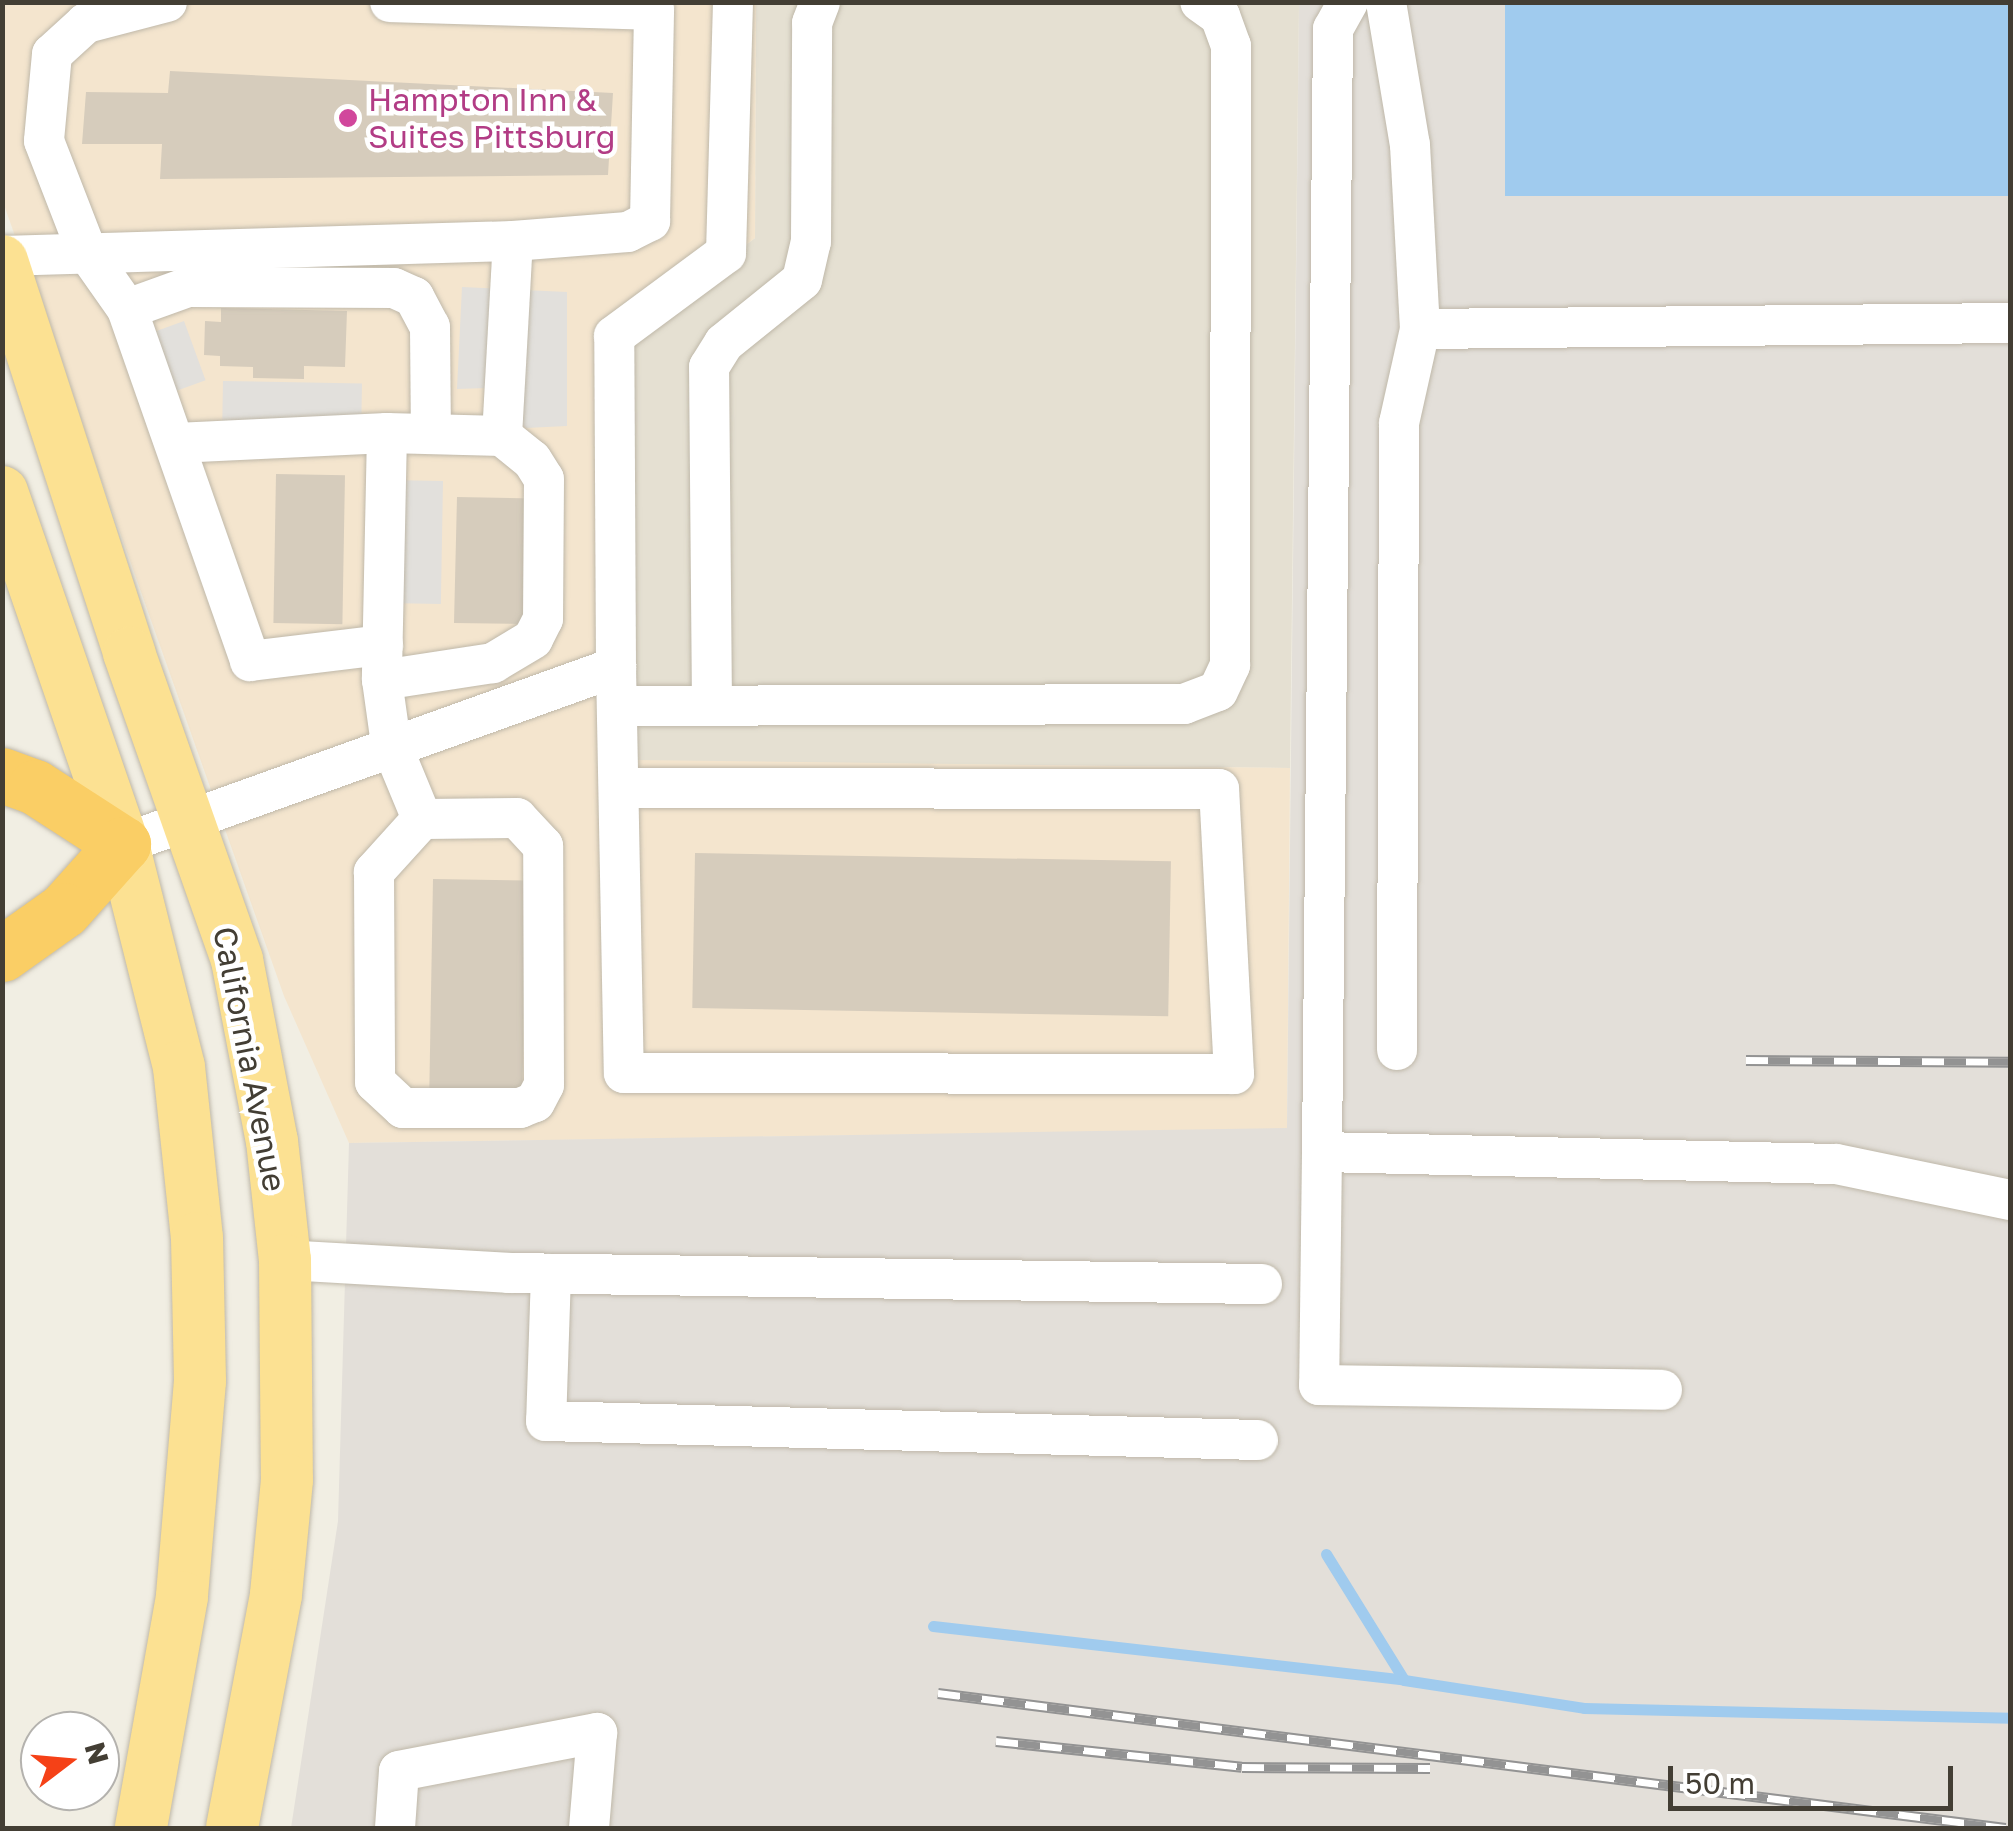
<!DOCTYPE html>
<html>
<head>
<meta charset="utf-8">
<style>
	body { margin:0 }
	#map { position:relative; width:2013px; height:1831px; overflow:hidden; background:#f1eee3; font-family:"Golos Text",sans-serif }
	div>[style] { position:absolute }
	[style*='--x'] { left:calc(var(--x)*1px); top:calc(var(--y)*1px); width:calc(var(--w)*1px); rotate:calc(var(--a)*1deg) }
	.residential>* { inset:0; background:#e5e0d2 }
	.commercial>* { inset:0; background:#f4e5ce }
	.industrial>* { inset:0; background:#e3dfd9 }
	.parking>* { inset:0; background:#e2e0dc; transform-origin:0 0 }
	.water>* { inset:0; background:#a0cbee; transform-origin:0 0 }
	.stream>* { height:11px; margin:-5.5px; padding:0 5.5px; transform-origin:5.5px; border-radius:5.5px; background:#a0cbee }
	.building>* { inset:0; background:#d6ccbc; transform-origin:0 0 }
	.roads { filter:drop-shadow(0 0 2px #bfb8a9) drop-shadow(0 0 2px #bfb8a9) }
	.minor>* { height:40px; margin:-20px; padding:0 20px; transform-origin:20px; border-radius:20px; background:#fff }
	.major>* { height:52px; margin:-26px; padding:0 26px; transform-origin:26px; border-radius:26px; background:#fce192 }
	.highway>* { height:55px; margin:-27.5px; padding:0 27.5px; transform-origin:27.5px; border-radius:27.5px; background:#face65 }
	.rail>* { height:11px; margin-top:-5.5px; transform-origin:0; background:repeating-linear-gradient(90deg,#fff 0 22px,#939393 0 44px); box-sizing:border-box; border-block:2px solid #939393 }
	.dots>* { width:28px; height:28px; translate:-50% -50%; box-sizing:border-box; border:5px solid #fff; border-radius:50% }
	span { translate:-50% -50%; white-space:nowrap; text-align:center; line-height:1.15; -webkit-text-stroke:9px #fff; paint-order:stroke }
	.hotel-label { font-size:32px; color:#b23c85 }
	.left { translate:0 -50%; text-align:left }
	.street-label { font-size:32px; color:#433e34 }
	.frame { position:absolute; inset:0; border:5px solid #433e34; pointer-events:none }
	.north { position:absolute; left:20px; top:1711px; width:100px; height:100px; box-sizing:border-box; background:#fff; border:2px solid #b4b2ae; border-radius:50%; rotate:74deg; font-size:28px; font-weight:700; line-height:40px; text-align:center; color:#433e34 }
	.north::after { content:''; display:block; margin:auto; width:35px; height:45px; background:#f54117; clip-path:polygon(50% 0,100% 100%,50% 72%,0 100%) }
	.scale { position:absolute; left:1668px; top:1766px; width:285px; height:45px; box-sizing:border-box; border:5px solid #433e34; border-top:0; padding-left:12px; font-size:30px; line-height:35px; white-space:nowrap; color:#433e34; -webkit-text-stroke:8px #fff; paint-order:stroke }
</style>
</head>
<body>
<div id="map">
	<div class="residential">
		<i style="clip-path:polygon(756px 3px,1299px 3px,1290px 768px,631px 761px,633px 333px,755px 238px)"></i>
	</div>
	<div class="commercial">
		<i style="clip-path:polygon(3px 3px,756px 3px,755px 238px,633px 333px,631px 760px,1290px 768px,1287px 1129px,349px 1143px,284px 996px,3px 202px)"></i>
	</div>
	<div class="industrial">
		<i style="clip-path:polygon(1299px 3px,1546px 3px,2010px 179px,2010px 1828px,291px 1828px,338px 1521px,349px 1143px,1287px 1128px)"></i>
	</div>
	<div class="parking">
		<i style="clip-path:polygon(462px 287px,567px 292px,567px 426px,526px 428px,487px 388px,457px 389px)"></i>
		<i style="left:184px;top:321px;width:63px;height:46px;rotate:70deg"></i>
		<i style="left:223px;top:381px;width:139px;height:45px;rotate:1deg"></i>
		<i style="left:389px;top:480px;width:54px;height:123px;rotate:1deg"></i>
	</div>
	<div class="water">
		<i style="left:1505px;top:3px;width:505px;height:193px"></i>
	</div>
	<div class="stream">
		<i style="--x:1326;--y:1554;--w:148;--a:58.2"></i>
		<i style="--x:933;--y:1626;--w:474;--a:6.5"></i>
		<i style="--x:1404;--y:1680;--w:182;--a:8.8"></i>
		<i style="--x:1584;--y:1708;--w:426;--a:1.3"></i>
	</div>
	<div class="building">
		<i style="clip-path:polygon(170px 71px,613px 93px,608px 175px,160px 179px,162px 144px,82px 144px,86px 92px,168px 93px)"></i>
		<i style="clip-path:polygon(221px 308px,347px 311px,345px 367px,304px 366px,304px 379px,253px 378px,253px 367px,220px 366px,220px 356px,204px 355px,205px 321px,221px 322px)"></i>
		<i style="left:276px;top:474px;width:69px;height:149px;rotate:1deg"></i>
		<i style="clip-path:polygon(457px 497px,562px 499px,528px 624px,454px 623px)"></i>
		<i style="left:695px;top:853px;width:476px;height:155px;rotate:1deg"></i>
		<i style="left:433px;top:879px;width:93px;height:212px;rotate:1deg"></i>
	</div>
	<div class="roads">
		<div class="minor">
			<i style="--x:167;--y:2;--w:84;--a:165.5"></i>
			<i style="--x:86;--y:23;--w:46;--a:137.6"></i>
			<i style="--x:52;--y:54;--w:87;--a:95.3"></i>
			<i style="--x:44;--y:141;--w:119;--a:68.8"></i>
			<i style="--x:87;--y:252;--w:70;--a:54.9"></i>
			<i style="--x:127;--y:309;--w:373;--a:70.7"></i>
			<i style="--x:250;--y:661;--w:134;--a:-6.9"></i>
			<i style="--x:1348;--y:2;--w:31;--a:119"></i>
			<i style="--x:1333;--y:29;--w:1123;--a:90.56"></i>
			<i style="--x:1322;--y:1152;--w:514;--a:1.34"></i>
			<i style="--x:1836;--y:1164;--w:178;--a:11.7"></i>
			<i style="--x:1386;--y:2;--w:145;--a:80.5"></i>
			<i style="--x:1410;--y:145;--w:184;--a:86.9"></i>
			<i style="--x:1420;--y:329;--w:590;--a:-0.58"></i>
			<i style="--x:2;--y:256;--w:511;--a:-1.68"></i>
			<i style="--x:513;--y:241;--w:115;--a:-4.5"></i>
			<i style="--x:628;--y:232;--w:25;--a:-27"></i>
			<i style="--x:650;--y:221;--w:211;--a:-88.9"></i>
			<i style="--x:654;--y:10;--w:264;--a:-178.3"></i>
			<i style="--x:127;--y:309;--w:65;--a:-19.8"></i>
			<i style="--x:188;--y:287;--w:206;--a:0.3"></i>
			<i style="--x:394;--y:288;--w:22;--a:24"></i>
			<i style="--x:414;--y:297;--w:34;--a:62"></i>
			<i style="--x:430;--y:327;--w:107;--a:89.5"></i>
			<i style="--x:387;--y:433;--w:247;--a:91.2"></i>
			<i style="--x:382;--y:680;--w:65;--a:82"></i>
			<i style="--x:391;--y:744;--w:81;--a:67.5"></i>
			<i style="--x:422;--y:819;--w:72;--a:132.2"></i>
			<i style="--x:374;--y:872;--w:210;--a:89.7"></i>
			<i style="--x:375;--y:1082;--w:38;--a:43"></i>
			<i style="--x:403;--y:1108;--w:117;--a:0"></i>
			<i style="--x:520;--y:1108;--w:16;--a:-22"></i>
			<i style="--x:535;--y:1102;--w:19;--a:-62"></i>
			<i style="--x:544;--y:1085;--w:239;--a:-90.2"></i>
			<i style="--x:543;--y:846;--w:38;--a:-133"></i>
			<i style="--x:517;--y:818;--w:95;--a:179.4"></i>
			<i style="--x:502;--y:436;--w:195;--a:-86.8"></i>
			<i style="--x:176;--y:443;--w:211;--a:-2.7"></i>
			<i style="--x:387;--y:433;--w:115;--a:1.5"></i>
			<i style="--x:502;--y:436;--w:38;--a:39"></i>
			<i style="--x:532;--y:460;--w:22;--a:58"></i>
			<i style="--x:544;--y:479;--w:140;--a:90.4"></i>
			<i style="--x:543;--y:619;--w:22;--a:117"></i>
			<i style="--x:533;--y:639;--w:47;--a:149"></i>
			<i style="--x:493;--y:663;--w:112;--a:171.3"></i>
			<i style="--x:616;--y:667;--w:406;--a:88.9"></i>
			<i style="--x:624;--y:1073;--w:610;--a:0.09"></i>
			<i style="--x:1234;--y:1074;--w:285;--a:-93"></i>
			<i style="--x:1219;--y:789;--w:600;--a:-179.9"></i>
			<i style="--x:617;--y:706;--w:567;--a:-0.2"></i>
			<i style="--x:1184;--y:704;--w:36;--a:-21"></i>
			<i style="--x:1218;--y:691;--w:29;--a:-65"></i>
			<i style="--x:1230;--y:665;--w:619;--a:-89.91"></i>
			<i style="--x:1231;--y:46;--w:32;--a:-110"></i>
			<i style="--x:1220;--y:16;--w:24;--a:-145"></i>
			<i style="--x:712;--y:706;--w:339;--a:-90.5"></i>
			<i style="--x:709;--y:367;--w:28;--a:-58"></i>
			<i style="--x:724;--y:343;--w:100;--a:-38.9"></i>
			<i style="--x:802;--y:280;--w:39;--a:-77"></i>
			<i style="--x:811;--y:242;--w:219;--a:-89.7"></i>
			<i style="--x:812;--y:23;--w:22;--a:-69"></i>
			<i style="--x:123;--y:844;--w:524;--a:-19.75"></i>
			<i style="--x:616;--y:667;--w:331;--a:-90.3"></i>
			<i style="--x:614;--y:336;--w:139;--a:-36.5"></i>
			<i style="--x:726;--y:253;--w:251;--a:-88.4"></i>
			<i style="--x:1397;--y:1050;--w:627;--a:-89.82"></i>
			<i style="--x:1399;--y:423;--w:96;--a:-77.4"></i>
			<i style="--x:1322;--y:1152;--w:233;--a:90.7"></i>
			<i style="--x:1319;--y:1385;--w:343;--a:0.8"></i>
			<i style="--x:285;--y:1260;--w:224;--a:3.3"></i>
			<i style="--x:509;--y:1273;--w:753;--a:0.84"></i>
			<i style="--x:551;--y:1274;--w:147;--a:91.9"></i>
			<i style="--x:546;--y:1421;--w:712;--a:1.53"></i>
			<i style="--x:395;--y:1828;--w:57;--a:-86"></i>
			<i style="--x:399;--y:1771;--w:202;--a:-10.9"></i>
			<i style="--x:597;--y:1733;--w:95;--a:94.8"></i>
		</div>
		<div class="major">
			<i style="--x:2;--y:261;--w:412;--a:72"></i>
			<i style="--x:129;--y:653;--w:325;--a:70.6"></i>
			<i style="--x:237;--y:960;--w:184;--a:79.1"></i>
			<i style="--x:272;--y:1141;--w:120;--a:83.8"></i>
			<i style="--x:285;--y:1260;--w:220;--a:89.5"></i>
			<i style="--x:287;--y:1480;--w:116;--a:95.5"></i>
			<i style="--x:276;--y:1595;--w:237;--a:100.7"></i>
			<i style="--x:2;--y:492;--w:372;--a:71"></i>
			<i style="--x:123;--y:844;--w:230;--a:75.9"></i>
			<i style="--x:179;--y:1067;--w:172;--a:84"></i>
			<i style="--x:197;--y:1238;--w:143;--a:88.8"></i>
			<i style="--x:200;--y:1381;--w:217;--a:94.8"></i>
			<i style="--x:182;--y:1597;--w:235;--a:100.1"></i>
		</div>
		<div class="highway">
			<i style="--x:2;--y:775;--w:35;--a:20"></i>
			<i style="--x:35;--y:787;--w:105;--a:32.9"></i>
			<i style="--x:123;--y:844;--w:89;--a:131.8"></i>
			<i style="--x:64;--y:910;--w:76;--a:144.6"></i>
		</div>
	</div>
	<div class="rail">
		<i style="--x:1746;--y:1060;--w:264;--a:0.4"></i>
		<i style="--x:938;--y:1693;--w:1076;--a:7.2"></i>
		<i style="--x:996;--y:1741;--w:247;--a:6"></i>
		<i style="--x:1242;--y:1767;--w:188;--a:0.3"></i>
	</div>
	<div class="dots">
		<i style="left:348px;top:118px;background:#d1479c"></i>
	</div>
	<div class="hotel-label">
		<span class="left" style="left:368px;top:118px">Hampton Inn &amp;<br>Suites Pittsburg</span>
	</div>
	<div class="street-label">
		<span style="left:250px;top:1059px;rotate:79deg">California Avenue</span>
	</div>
	<div class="frame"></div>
	<div class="north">N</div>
	<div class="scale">50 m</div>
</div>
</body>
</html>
